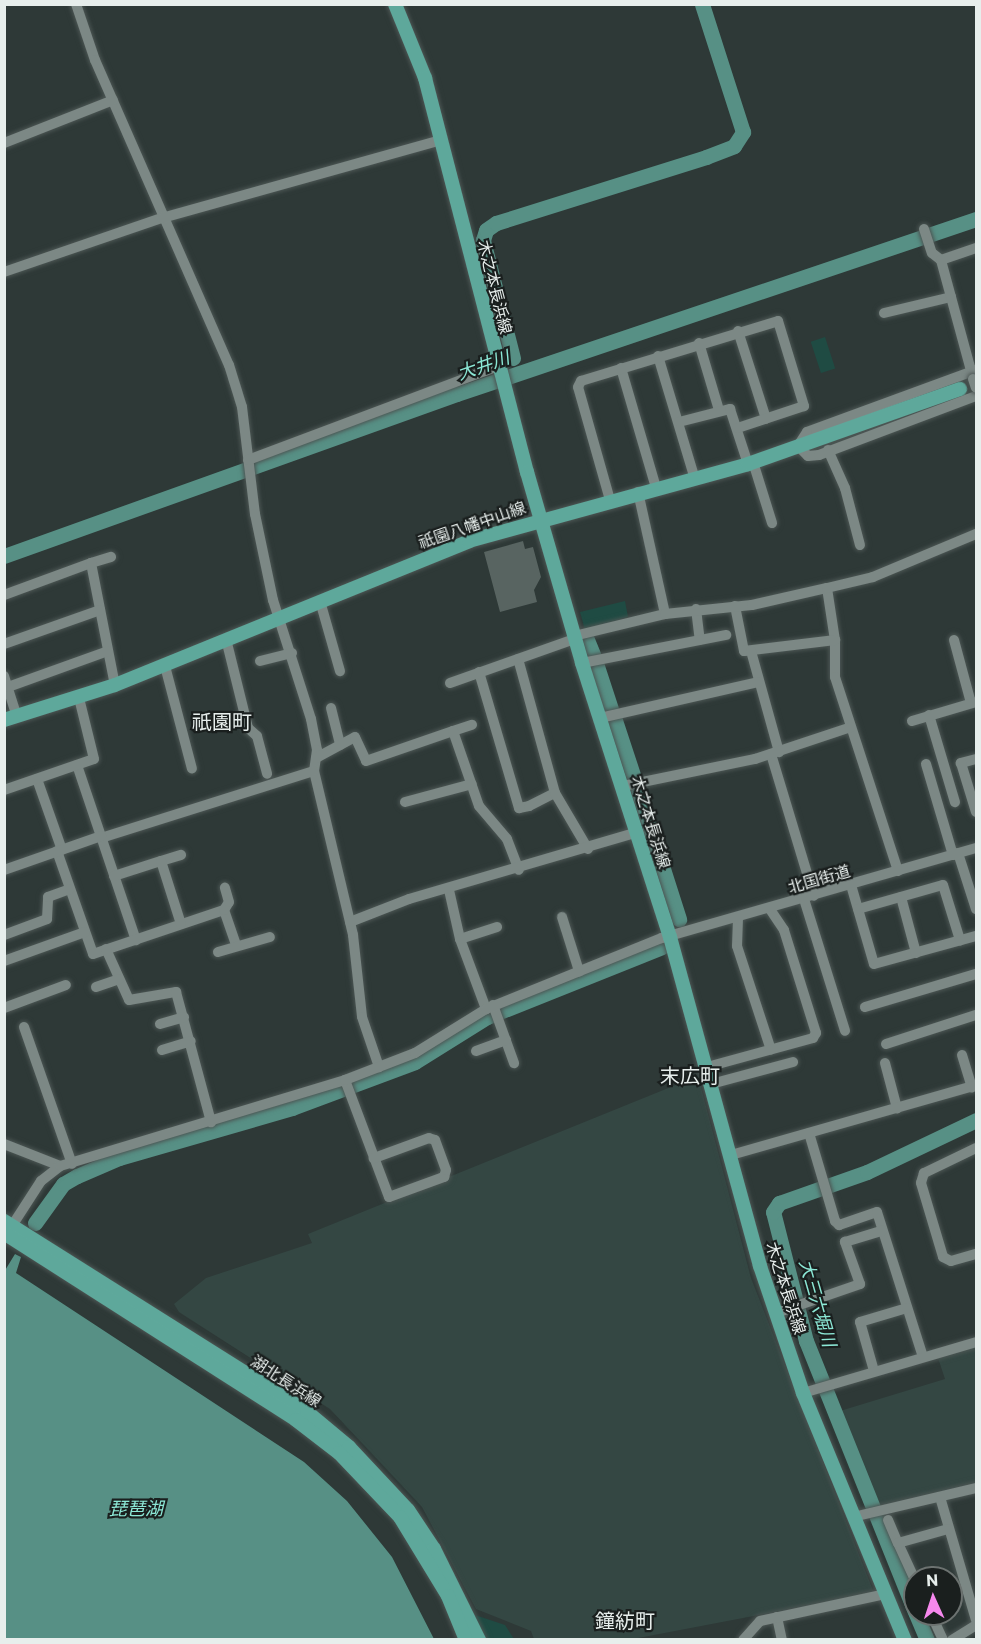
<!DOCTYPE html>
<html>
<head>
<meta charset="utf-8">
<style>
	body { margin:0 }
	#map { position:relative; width:981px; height:1644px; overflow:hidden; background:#2e3937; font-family:Commissioner,"Noto Sans JP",sans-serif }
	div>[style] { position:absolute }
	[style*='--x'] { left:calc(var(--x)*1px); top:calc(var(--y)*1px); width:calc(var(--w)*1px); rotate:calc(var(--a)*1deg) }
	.built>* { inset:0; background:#344743 }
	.green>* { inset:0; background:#1f4b43; transform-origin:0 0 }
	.water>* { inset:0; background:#579085 }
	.river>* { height:15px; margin:-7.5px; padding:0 7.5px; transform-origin:7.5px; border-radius:7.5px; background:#579085 }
	.building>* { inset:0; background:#586461 }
	.roads { filter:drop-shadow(0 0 2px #4c5654) drop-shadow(0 0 2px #4c5654) }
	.minor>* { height:10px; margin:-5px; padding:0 5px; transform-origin:5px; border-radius:5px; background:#7c8885 }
	.major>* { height:14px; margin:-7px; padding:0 7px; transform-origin:7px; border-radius:7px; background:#5ea89b }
	.bridges { filter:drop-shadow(0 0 2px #4c5654) drop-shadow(0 0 2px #4c5654) }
	.minor-bridge>* { height:10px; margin:-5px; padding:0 5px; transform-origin:5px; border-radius:5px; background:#7c8885 }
	span { translate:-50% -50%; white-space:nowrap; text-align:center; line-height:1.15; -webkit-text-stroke:4.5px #1a1f1e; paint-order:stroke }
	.street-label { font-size:16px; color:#e7eeec }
	.water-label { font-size:18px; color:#8ce8d6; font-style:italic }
	.quarter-label { font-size:20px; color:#e7eeec }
	.frame { position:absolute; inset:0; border:6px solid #e7eeec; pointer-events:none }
	.north { position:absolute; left:903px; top:1566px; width:60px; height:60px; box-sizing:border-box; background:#1a1f1e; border:2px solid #6c7270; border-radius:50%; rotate:357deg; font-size:16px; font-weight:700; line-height:24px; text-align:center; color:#e7eeec }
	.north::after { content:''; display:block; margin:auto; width:21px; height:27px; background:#f688ed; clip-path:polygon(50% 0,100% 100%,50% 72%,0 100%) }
</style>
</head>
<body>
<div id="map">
	<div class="built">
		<i style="clip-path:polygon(698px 1076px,751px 1278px,874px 1593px,633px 1639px,534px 1639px,531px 1631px,476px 1609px,422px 1507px,330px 1409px,179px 1312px,174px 1304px,206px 1278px,312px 1243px,308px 1234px)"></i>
		<i style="clip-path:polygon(976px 1347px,976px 1484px,878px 1507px,840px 1411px,945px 1379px,938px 1358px)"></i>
	</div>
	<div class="green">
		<i style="left:825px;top:337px;width:33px;height:15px;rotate:72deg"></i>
		<i style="clip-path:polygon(625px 601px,628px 617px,585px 630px,580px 612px)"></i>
		<i style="clip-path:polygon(475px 1615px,505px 1625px,514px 1639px,484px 1639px)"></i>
	</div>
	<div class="water">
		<i style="clip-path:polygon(15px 1254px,21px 1257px,16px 1273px,304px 1462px,347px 1501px,392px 1557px,434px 1639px,5px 1639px,4px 1272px)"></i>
	</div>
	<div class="river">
		<i style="--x:513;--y:358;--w:122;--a:-104.3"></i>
		<i style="--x:483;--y:240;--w:10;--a:-73"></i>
		<i style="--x:486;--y:230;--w:12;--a:-35"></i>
		<i style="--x:496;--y:223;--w:220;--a:-17.4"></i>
		<i style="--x:706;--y:157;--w:30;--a:-21"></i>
		<i style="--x:734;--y:146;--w:17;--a:-57"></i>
		<i style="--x:743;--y:132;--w:134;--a:-107.8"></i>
		<i style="--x:4;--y:556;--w:481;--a:-19.7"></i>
		<i style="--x:457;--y:394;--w:548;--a:-18.63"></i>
		<i style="--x:586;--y:637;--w:22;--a:68"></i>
		<i style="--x:596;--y:663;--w:48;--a:71.9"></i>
		<i style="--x:614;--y:717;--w:64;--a:71.8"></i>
		<i style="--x:637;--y:787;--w:139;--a:72.3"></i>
		<i style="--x:35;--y:1223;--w:48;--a:-54.3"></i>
		<i style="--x:63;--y:1184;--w:16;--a:-30"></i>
		<i style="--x:77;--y:1176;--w:46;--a:-23.2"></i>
		<i style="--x:119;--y:1158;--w:180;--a:-16.1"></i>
		<i style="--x:292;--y:1108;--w:131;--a:-20.5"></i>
		<i style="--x:415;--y:1062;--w:85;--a:-32"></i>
		<i style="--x:487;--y:1017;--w:188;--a:-21.8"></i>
		<i style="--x:915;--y:1612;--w:292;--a:-111.9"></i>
		<i style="--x:806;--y:1341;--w:133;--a:-104.3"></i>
		<i style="--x:773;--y:1212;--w:11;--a:-56"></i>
		<i style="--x:779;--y:1203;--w:93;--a:-19.4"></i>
		<i style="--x:867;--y:1172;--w:121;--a:-25.5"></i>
		<i style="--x:916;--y:1614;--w:28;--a:67"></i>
	</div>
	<div class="building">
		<i style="clip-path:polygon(523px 541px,525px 549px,533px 547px,541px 577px,534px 590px,537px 602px,500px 612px,484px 552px)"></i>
	</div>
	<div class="roads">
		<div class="minor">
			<i style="--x:76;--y:4;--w:59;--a:71.3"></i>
			<i style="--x:95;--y:60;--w:333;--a:66.3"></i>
			<i style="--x:229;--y:365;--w:44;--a:72.8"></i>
			<i style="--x:242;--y:407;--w:108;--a:83.1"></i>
			<i style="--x:255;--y:514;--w:88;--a:78.2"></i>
			<i style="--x:273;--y:600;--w:125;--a:72.3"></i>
			<i style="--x:311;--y:719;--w:32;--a:79"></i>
			<i style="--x:317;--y:750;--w:21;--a:98"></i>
			<i style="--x:314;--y:771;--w:169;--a:76.6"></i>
			<i style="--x:353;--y:935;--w:82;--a:83.7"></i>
			<i style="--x:362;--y:1017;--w:53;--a:71.2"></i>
			<i style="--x:4;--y:143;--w:117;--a:-21.5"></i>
			<i style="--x:924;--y:229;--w:25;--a:72"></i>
			<i style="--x:932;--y:253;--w:11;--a:38"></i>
			<i style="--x:4;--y:272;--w:167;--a:-18.9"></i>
			<i style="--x:162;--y:218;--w:290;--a:-15.6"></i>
			<i style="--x:884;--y:313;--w:69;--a:-13.4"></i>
			<i style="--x:738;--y:331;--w:92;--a:72.3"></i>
			<i style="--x:699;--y:343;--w:70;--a:73.4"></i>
			<i style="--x:658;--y:356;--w:128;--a:73.3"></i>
			<i style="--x:621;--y:368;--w:125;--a:73.7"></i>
			<i style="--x:976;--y:370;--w:180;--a:159.9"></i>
			<i style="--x:807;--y:432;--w:17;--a:123"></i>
			<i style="--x:798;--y:446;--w:14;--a:45"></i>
			<i style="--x:808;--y:456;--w:11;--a:-5"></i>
			<i style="--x:819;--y:455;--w:168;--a:-20.6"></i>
			<i style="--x:973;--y:378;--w:122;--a:-105.2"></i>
			<i style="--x:941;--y:260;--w:37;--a:-19"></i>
			<i style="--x:679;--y:422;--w:53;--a:-14.3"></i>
			<i style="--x:730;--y:409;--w:58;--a:71.9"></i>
			<i style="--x:828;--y:450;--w:42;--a:65.9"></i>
			<i style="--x:845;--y:488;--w:59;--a:75.3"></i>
			<i style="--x:248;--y:460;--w:267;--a:-20.6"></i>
			<i style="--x:753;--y:462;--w:64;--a:72.7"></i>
			<i style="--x:638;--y:492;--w:125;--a:77.5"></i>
			<i style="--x:610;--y:500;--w:117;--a:-105.8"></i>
			<i style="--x:578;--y:387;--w:7;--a:-63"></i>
			<i style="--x:581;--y:381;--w:206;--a:-16.9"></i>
			<i style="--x:778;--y:321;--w:89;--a:73"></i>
			<i style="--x:804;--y:406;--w:70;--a:161.6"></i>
			<i style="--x:91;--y:563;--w:21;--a:-17"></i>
			<i style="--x:827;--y:588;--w:53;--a:81.3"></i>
			<i style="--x:835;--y:640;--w:37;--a:90"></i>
			<i style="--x:835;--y:677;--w:204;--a:72"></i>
			<i style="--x:4;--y:595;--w:93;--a:-20.2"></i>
			<i style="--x:91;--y:563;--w:124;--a:78.9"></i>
			<i style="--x:320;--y:601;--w:73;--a:74.1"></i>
			<i style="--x:735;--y:606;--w:46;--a:78.7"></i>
			<i style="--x:744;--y:651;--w:92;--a:-6.9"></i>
			<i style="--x:696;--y:609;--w:31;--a:83"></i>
			<i style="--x:574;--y:636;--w:94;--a:-13.6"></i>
			<i style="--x:665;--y:614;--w:87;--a:-5.9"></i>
			<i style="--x:752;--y:605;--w:77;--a:-12.8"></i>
			<i style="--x:827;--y:588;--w:47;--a:-13.4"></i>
			<i style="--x:873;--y:577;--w:112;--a:-22.7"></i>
			<i style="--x:226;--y:639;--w:92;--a:76.1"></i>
			<i style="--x:248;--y:728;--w:12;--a:42"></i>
			<i style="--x:257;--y:736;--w:39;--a:75"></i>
			<i style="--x:954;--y:640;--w:65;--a:74.9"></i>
			<i style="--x:4;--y:644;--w:102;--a:-19.5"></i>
			<i style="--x:751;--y:651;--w:105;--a:74.5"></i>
			<i style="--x:260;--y:661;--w:33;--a:-14"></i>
			<i style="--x:582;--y:663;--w:147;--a:-11"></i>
			<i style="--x:165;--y:666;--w:106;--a:75.3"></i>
			<i style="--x:479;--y:672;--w:142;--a:73.6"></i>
			<i style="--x:519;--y:808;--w:10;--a:-11"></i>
			<i style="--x:529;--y:806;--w:29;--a:-27"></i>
			<i style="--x:555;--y:793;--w:139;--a:-105.4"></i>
			<i style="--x:4;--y:676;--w:43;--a:72.4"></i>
			<i style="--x:450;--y:683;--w:132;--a:-19.5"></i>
			<i style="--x:8;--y:687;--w:106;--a:-19.8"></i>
			<i style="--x:331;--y:708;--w:38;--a:76"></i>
			<i style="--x:929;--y:715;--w:91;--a:73.4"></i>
			<i style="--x:600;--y:718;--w:162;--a:-12.8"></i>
			<i style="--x:912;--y:721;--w:67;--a:-16.5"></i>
			<i style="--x:453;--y:731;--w:20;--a:-18"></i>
			<i style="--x:771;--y:754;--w:148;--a:73.2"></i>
			<i style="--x:316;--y:758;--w:44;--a:-28.3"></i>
			<i style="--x:355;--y:737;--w:26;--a:65"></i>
			<i style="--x:366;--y:761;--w:92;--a:-19"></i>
			<i style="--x:453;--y:731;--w:79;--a:70.9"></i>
			<i style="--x:479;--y:806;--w:43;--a:49.7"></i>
			<i style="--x:507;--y:839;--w:33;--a:69"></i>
			<i style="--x:976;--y:759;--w:16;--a:165"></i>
			<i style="--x:961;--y:763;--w:51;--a:73"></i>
			<i style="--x:926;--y:764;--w:95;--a:73.5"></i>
			<i style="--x:77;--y:765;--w:185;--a:71.4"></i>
			<i style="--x:37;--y:779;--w:75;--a:70.6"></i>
			<i style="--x:623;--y:786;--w:135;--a:-11.6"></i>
			<i style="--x:755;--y:759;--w:101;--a:-18.4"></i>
			<i style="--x:4;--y:790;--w:95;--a:-19"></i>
			<i style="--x:94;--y:759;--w:63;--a:-103.8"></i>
			<i style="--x:555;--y:793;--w:65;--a:59.5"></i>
			<i style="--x:405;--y:802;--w:69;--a:-15"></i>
			<i style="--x:101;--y:838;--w:223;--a:-17.5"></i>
			<i style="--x:57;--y:851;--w:109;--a:70.7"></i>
			<i style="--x:93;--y:954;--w:138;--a:-18.6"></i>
			<i style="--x:224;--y:910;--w:37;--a:71"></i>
			<i style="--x:958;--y:853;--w:59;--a:72.2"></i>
			<i style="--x:161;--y:861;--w:21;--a:-17"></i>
			<i style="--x:4;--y:870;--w:103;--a:-19.3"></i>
			<i style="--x:114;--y:876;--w:49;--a:-17.7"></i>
			<i style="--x:161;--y:861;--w:66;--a:72.4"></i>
			<i style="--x:851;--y:885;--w:82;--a:73.8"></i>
			<i style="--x:874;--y:964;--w:106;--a:-15.4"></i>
			<i style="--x:449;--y:890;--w:50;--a:77.3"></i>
			<i style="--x:460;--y:939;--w:75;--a:69.6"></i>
			<i style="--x:901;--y:897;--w:58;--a:75"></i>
			<i style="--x:804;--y:899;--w:138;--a:72.7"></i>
			<i style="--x:858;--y:909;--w:88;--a:-15.8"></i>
			<i style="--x:943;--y:885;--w:58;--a:72.8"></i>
			<i style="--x:224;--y:910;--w:9;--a:-58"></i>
			<i style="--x:229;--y:902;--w:15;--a:-106"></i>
			<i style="--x:562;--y:917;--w:57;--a:72.5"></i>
			<i style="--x:738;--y:918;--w:28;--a:92"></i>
			<i style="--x:737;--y:946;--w:109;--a:71.9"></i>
			<i style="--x:350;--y:922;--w:63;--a:-21.3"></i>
			<i style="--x:409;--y:899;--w:239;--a:-16.3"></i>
			<i style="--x:4;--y:935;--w:46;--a:-20.4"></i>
			<i style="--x:47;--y:919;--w:22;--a:-87"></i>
			<i style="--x:48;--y:897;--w:23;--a:-20"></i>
			<i style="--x:460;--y:939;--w:39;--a:-18"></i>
			<i style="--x:106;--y:949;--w:56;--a:65.7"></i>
			<i style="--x:129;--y:1000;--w:48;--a:-9.7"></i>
			<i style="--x:176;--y:992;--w:135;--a:74.9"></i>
			<i style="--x:218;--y:952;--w:54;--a:-16.1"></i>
			<i style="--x:4;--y:961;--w:86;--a:-19.7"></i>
			<i style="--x:96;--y:987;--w:24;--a:-19"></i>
			<i style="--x:493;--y:1005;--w:62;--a:70.1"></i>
			<i style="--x:865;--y:1007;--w:116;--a:-16.6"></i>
			<i style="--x:4;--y:1008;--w:66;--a:-20.4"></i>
			<i style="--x:160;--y:1024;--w:25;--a:-16"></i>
			<i style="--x:24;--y:1027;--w:145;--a:70.7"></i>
			<i style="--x:886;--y:1044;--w:95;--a:-17.9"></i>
			<i style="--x:162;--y:1050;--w:30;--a:-17"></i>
			<i style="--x:476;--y:1051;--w:32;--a:-20"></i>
			<i style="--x:962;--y:1055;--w:34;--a:73"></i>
			<i style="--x:885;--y:1063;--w:47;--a:75.1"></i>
			<i style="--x:707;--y:1067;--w:110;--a:-15.3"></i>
			<i style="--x:813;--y:1038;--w:6;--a:-59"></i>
			<i style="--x:816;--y:1033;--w:108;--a:-107.3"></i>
			<i style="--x:784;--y:930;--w:25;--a:-124"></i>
			<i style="--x:345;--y:1080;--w:125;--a:69.4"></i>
			<i style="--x:389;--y:1197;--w:59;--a:-20"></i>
			<i style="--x:444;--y:1177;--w:7;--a:-74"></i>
			<i style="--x:446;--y:1170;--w:32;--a:-110"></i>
			<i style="--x:435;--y:1140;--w:6;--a:-162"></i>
			<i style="--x:429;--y:1138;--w:59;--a:160"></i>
			<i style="--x:711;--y:1084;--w:85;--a:-15"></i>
			<i style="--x:809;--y:1133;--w:92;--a:73.5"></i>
			<i style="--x:835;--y:1221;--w:6;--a:45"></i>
			<i style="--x:839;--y:1225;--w:40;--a:-18.9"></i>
			<i style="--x:877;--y:1212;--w:152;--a:72.4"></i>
			<i style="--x:4;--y:1144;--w:60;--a:21.4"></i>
			<i style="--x:976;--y:1148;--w:58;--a:154.3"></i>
			<i style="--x:924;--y:1173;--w:10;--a:107"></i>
			<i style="--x:921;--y:1183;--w:77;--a:73.4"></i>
			<i style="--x:943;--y:1257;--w:9;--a:27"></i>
			<i style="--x:951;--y:1261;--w:26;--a:-16"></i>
			<i style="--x:731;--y:1155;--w:255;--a:-15.9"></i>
			<i style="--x:8;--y:1232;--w:61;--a:-57.1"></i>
			<i style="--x:41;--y:1181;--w:24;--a:-38"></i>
			<i style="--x:60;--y:1166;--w:298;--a:-16.8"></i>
			<i style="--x:345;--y:1080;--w:75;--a:-21.1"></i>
			<i style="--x:415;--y:1053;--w:84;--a:-31.8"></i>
			<i style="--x:486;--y:1009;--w:190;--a:-22"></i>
			<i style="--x:662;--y:938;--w:327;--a:-16"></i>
			<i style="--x:776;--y:1313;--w:89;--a:-19"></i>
			<i style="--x:860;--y:1284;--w:45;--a:-109.7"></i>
			<i style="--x:845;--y:1242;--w:39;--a:-17"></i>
			<i style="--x:874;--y:1371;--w:51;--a:-105.9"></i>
			<i style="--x:860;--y:1322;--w:49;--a:-16.6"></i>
			<i style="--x:803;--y:1393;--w:180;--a:-16.4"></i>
			<i style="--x:940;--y:1497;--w:128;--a:73.7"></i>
			<i style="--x:853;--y:1517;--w:126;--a:-13.3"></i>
			<i style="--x:888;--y:1520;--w:25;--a:67"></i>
			<i style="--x:915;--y:1580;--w:41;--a:-114.7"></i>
			<i style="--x:898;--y:1543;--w:52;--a:-15.6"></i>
			<i style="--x:931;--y:1614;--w:29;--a:65"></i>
			<i style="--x:777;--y:1617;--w:24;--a:78"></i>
			<i style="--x:743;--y:1640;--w:25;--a:-48"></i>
			<i style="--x:760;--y:1621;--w:129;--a:-12.1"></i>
			<i style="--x:952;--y:1640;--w:28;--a:-32"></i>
		</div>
		<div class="major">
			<i style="--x:395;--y:4;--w:80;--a:67.9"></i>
			<i style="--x:425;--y:78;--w:407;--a:75.5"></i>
			<i style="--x:527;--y:472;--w:199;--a:73.9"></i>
			<i style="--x:582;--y:663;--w:288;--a:72.2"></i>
			<i style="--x:670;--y:937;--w:341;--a:74.7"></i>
			<i style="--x:760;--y:1266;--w:134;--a:71.3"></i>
			<i style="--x:803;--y:1393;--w:267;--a:67.6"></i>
			<i style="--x:4;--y:720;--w:116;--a:-17.5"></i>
			<i style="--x:115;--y:685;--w:382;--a:-22.1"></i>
			<i style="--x:469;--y:541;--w:289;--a:-15.4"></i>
			<i style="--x:748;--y:464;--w:225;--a:-19.5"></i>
			<i style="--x:4;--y:1221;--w:358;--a:32.2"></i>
			<i style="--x:307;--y:1412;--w:55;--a:39.8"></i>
			<i style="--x:349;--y:1447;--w:86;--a:46.9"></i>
			<i style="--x:408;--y:1510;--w:47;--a:56.3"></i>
			<i style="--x:434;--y:1549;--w:102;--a:63.7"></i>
			<i style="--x:4;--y:1233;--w:347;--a:32.6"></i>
			<i style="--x:296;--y:1420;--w:54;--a:37.5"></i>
			<i style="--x:339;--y:1453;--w:88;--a:46.4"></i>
			<i style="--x:400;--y:1517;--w:92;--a:58.7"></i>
			<i style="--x:448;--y:1596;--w:48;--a:67.8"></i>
		</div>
	</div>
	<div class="bridges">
		<div class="minor-bridge">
			<i style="--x:973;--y:379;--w:9;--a:72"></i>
		</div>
	</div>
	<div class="street-label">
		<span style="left:495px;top:287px;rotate:76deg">木之本長浜線</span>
		<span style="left:472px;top:525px;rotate:-19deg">祇園八幡中山線</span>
		<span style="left:651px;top:822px;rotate:73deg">木之本長浜線</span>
		<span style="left:819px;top:879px;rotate:-16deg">北国街道</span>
		<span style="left:786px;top:1288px;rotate:72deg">木之本長浜線</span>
		<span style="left:286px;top:1381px;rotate:33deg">湖北長浜線</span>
	</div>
	<div class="water-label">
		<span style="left:483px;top:365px;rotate:-19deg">大井川</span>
		<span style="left:818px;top:1303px;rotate:74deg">大三六堀川</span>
		<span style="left:136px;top:1508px">琵琶湖</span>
	</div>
	<div class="quarter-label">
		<span style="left:222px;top:721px">祇園町</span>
		<span style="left:690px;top:1075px">末広町</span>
		<span style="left:625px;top:1620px">鐘紡町</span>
	</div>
	<div class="frame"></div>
	<div class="north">N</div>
</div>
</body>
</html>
